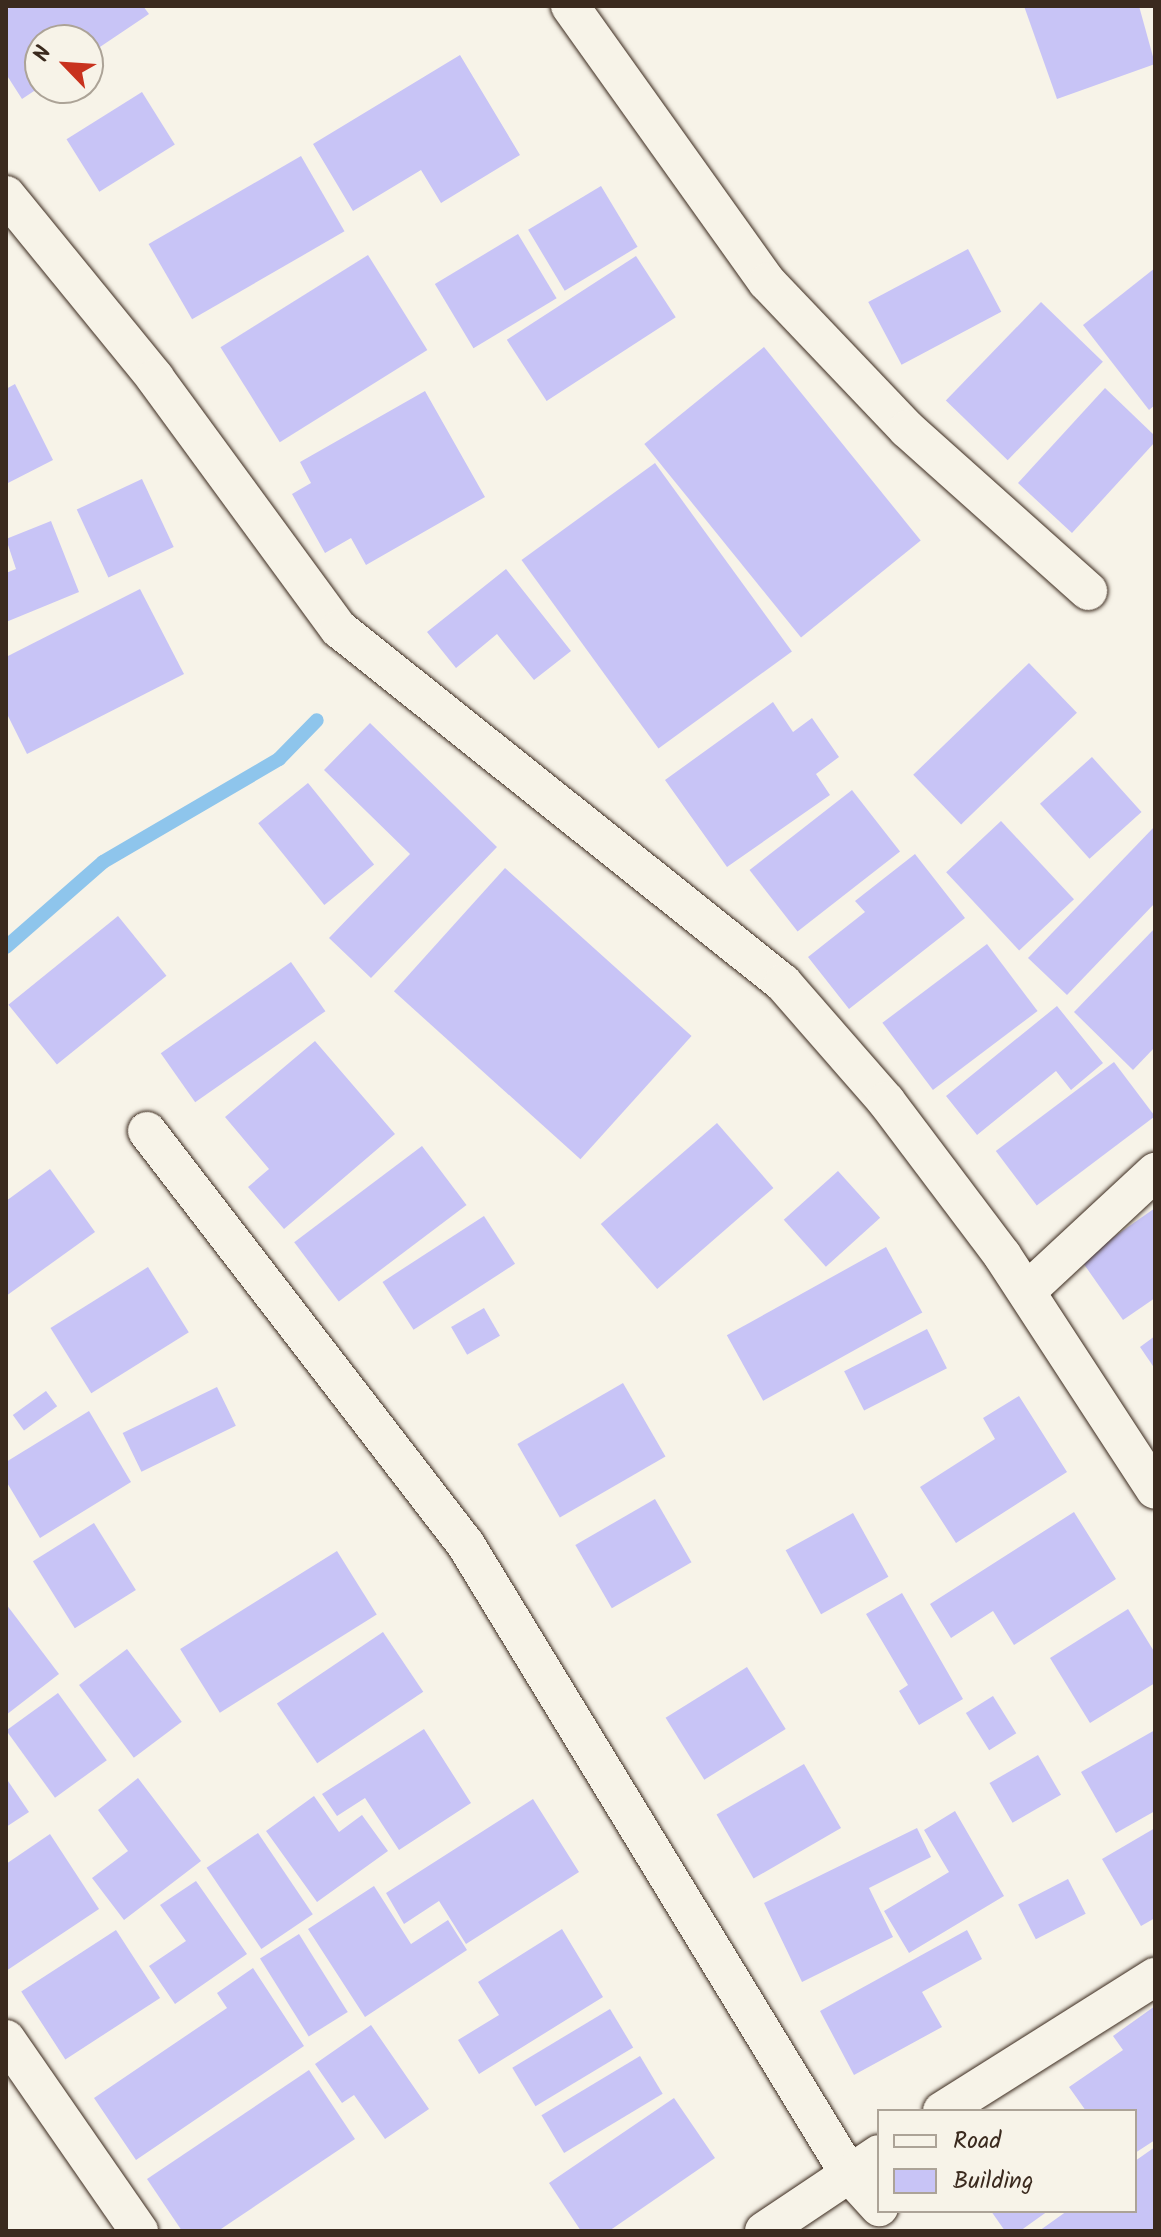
<!DOCTYPE html>
<html>
<head>
<meta charset="utf-8">
<style>
	body { margin:0 }
	#map { position:relative; width:1161px; height:2237px; overflow:hidden; background:#f7f3e8; font-family:Kalam,sans-serif }
	div>[style] { position:absolute }
	[style*='--x'] { left:calc(var(--x)*1px); top:calc(var(--y)*1px); width:calc(var(--w)*1px); rotate:calc(var(--a)*1deg) }
	.stream>* { height:14px; margin:-7px; padding:0 7px; transform-origin:7px; border-radius:7px; background:#8ec5ec }
	.building>* { inset:0; background:#c8c4f6; transform-origin:0 0 }
	.roads { filter:drop-shadow(0 0 2px #3b2a1e) drop-shadow(0 0 2px #3b2a1e) }
	.street>* { height:38px; margin:-19px; padding:0 19px; transform-origin:19px; border-radius:19px; background:#f7f3e8 }
	span { translate:-50% -50%; white-space:nowrap; text-align:center; line-height:1.15; -webkit-text-stroke:6px #f7f3e8; paint-order:stroke }
	.frame { position:absolute; inset:0; border:8px solid #3b2a1e; pointer-events:none }
	.legend { position:absolute; left:877px; top:2109px; width:260px; height:104px; box-sizing:border-box; background:#f7f3e8; border:2px solid #aca397; margin:0; padding:10px 14px; list-style:none; font-size:24px; color:#3b2a1e }
	.legend li { display:flex; align-items:center; gap:16px; height:40px }
	.legend b { width:40px; border:2px solid #aca397 }
	.north { position:absolute; left:24px; top:24px; width:80px; height:80px; box-sizing:border-box; background:#f7f3e8; border:2px solid #aca397; border-radius:50%; rotate:295deg; font-size:22px; font-weight:700; line-height:32px; text-align:center; color:#3b2a1e }
	.north::after { content:''; display:block; margin:auto; width:28px; height:36px; background:#c8321e; clip-path:polygon(50% 0,100% 100%,50% 72%,0 100%) }
</style>
</head>
<body>
<div id="map">
	<div class="stream">
		<i style="--x:6;--y:947;--w:129;--a:-41.2"></i>
		<i style="--x:103;--y:862;--w:204;--a:-30.3"></i>
		<i style="--x:279;--y:759;--w:54;--a:-45.7"></i>
	</div>
	<div class="building">
		<i style="clip-path:polygon(12px 6px,143px 6px,149px 14px,88px 55px,88px 40px,40px 40px,40px 87px,22px 99px,6px 74px,6px 10px)"></i>
		<i style="clip-path:polygon(1024px 6px,1139px 6px,1155px 64px,1057px 99px)"></i>
		<i style="clip-path:polygon(460px 55px,520px 155px,441px 203px,421px 170px,353px 211px,313px 144px)"></i>
		<i style="left:142px;top:92px;width:62px;height:89px;rotate:58deg"></i>
		<i style="left:301px;top:156px;width:87px;height:176px;rotate:60deg"></i>
		<i style="left:601px;top:186px;width:71px;height:85px;rotate:59deg"></i>
		<i style="left:518px;top:234px;width:75px;height:97px;rotate:59deg"></i>
		<i style="left:968px;top:249px;width:71px;height:113px;rotate:62deg"></i>
		<i style="left:368px;top:255px;width:112px;height:174px;rotate:58deg"></i>
		<i style="left:636px;top:256px;width:73px;height:154px;rotate:57deg"></i>
		<i style="clip-path:polygon(1155px 268px,1155px 405px,1149px 410px,1083px 325px)"></i>
		<i style="left:1041px;top:302px;width:86px;height:137px;rotate:44deg"></i>
		<i style="left:764px;top:347px;width:249px;height:154px;rotate:51deg"></i>
		<i style="clip-path:polygon(15px 384px,53px 460px,6px 484px,6px 389px)"></i>
		<i style="clip-path:polygon(1105px 388px,1155px 436px,1155px 442px,1072px 533px,1018px 483px)"></i>
		<i style="clip-path:polygon(425px 391px,485px 497px,366px 565px,351px 538px,325px 553px,292px 494px,311px 483px,300px 462px)"></i>
		<i style="left:655px;top:463px;width:233px;height:165px;rotate:54deg"></i>
		<i style="left:142px;top:479px;width:75px;height:72px;rotate:65deg"></i>
		<i style="clip-path:polygon(51px 521px,79px 592px,6px 622px,6px 573px,16px 569px,6px 539px)"></i>
		<i style="clip-path:polygon(506px 569px,571px 651px,534px 680px,497px 634px,456px 668px,427px 632px)"></i>
		<i style="clip-path:polygon(140px 589px,184px 674px,27px 754px,6px 712px,6px 657px)"></i>
		<i style="left:1029px;top:663px;width:69px;height:161px;rotate:46deg"></i>
		<i style="clip-path:polygon(773px 702px,793px 732px,812px 718px,839px 757px,816px 774px,830px 795px,727px 867px,665px 780px)"></i>
		<i style="clip-path:polygon(370px 723px,497px 847px,371px 978px,329px 938px,410px 854px,324px 770px)"></i>
		<i style="left:1092px;top:757px;width:74px;height:70px;rotate:48deg"></i>
		<i style="left:308px;top:783px;width:105px;height:64px;rotate:51deg"></i>
		<i style="left:852px;top:790px;width:78px;height:130px;rotate:52deg"></i>
		<i style="left:1001px;top:821px;width:107px;height:75px;rotate:47deg"></i>
		<i style="clip-path:polygon(1155px 826px,1155px 903px,1067px 995px,1028px 958px)"></i>
		<i style="clip-path:polygon(915px 854px,965px 918px,849px 1009px,808px 957px,865px 912px,855px 901px)"></i>
		<i style="left:505px;top:868px;width:251px;height:166px;rotate:42deg"></i>
		<i style="left:118px;top:916px;width:77px;height:141px;rotate:51deg"></i>
		<i style="clip-path:polygon(1155px 928px,1155px 1047px,1133px 1070px,1074px 1012px)"></i>
		<i style="left:987px;top:944px;width:84px;height:131px;rotate:53deg"></i>
		<i style="left:291px;top:962px;width:60px;height:159px;rotate:55deg"></i>
		<i style="clip-path:polygon(1057px 1006px,1103px 1063px,1071px 1090px,1056px 1071px,977px 1135px,946px 1096px)"></i>
		<i style="clip-path:polygon(315px 1041px,395px 1134px,284px 1229px,248px 1187px,269px 1169px,225px 1117px)"></i>
		<i style="left:1114px;top:1062px;width:68px;height:148px;rotate:53deg"></i>
		<i style="left:717px;top:1123px;width:86px;height:154px;rotate:49deg"></i>
		<i style="left:422px;top:1146px;width:74px;height:160px;rotate:53deg"></i>
		<i style="clip-path:polygon(50px 1169px,95px 1232px,6px 1296px,6px 1201px)"></i>
		<i style="left:838px;top:1171px;width:63px;height:73px;rotate:48deg"></i>
		<i style="clip-path:polygon(1155px 1208px,1155px 1298px,1123px 1320px,1081px 1260px)"></i>
		<i style="left:484px;top:1216px;width:57px;height:121px;rotate:57deg"></i>
		<i style="left:886px;top:1247px;width:75px;height:182px;rotate:61deg"></i>
		<i style="left:148px;top:1267px;width:77px;height:115px;rotate:58deg"></i>
		<i style="left:484px;top:1308px;width:32px;height:38px;rotate:60deg"></i>
		<i style="left:927px;top:1329px;width:44px;height:93px;rotate:63deg"></i>
		<i style="clip-path:polygon(1155px 1336px,1155px 1369px,1140px 1347px)"></i>
		<i style="left:623px;top:1383px;width:85px;height:122px;rotate:60deg"></i>
		<i style="left:217px;top:1387px;width:43px;height:105px;rotate:64deg"></i>
		<i style="left:46px;top:1391px;width:19px;height:41px;rotate:54deg"></i>
		<i style="clip-path:polygon(1019px 1396px,1067px 1472px,956px 1543px,920px 1487px,995px 1439px,983px 1418px)"></i>
		<i style="clip-path:polygon(89px 1411px,131px 1482px,40px 1538px,6px 1481px,6px 1462px)"></i>
		<i style="left:655px;top:1499px;width:73px;height:92px;rotate:60deg"></i>
		<i style="clip-path:polygon(1074px 1512px,1116px 1579px,1014px 1645px,993px 1611px,951px 1638px,930px 1604px)"></i>
		<i style="left:853px;top:1513px;width:73px;height:77px;rotate:61deg"></i>
		<i style="left:94px;top:1523px;width:79px;height:72px;rotate:58deg"></i>
		<i style="left:337px;top:1551px;width:75px;height:185px;rotate:58deg"></i>
		<i style="clip-path:polygon(902px 1593px,963px 1699px,919px 1725px,899px 1691px,908px 1685px,866px 1614px)"></i>
		<i style="clip-path:polygon(6px 1604px,59px 1674px,6px 1715px)"></i>
		<i style="clip-path:polygon(1128px 1609px,1155px 1653px,1155px 1683px,1090px 1723px,1050px 1658px)"></i>
		<i style="left:383px;top:1632px;width:72px;height:128px;rotate:56deg"></i>
		<i style="left:127px;top:1649px;width:91px;height:60px;rotate:53deg"></i>
		<i style="left:747px;top:1667px;width:73px;height:96px;rotate:58deg"></i>
		<i style="left:58px;top:1693px;width:83px;height:64px;rotate:54deg"></i>
		<i style="left:993px;top:1696px;width:44px;height:32px;rotate:58deg"></i>
		<i style="clip-path:polygon(424px 1729px,471px 1803px,399px 1850px,365px 1798px,337px 1816px,322px 1794px)"></i>
		<i style="clip-path:polygon(1155px 1730px,1155px 1811px,1116px 1833px,1081px 1772px)"></i>
		<i style="left:1038px;top:1755px;width:46px;height:56px;rotate:60deg"></i>
		<i style="left:804px;top:1764px;width:74px;height:101px;rotate:60deg"></i>
		<i style="clip-path:polygon(6px 1778px,29px 1812px,6px 1827px)"></i>
		<i style="clip-path:polygon(138px 1778px,201px 1861px,124px 1920px,92px 1878px,128px 1851px,98px 1810px)"></i>
		<i style="clip-path:polygon(314px 1796px,339px 1832px,362px 1815px,388px 1851px,317px 1902px,266px 1831px)"></i>
		<i style="clip-path:polygon(533px 1799px,579px 1872px,466px 1944px,439px 1901px,404px 1924px,386px 1893px)"></i>
		<i style="clip-path:polygon(955px 1811px,1004px 1896px,909px 1953px,884px 1911px,949px 1872px,924px 1830px)"></i>
		<i style="clip-path:polygon(917px 1828px,931px 1857px,869px 1888px,893px 1937px,802px 1982px,764px 1903px)"></i>
		<i style="clip-path:polygon(1155px 1828px,1155px 1918px,1141px 1926px,1102px 1859px)"></i>
		<i style="left:258px;top:1833px;width:98px;height:62px;rotate:56deg"></i>
		<i style="clip-path:polygon(50px 1834px,99px 1909px,6px 1971px,6px 1864px)"></i>
		<i style="left:1068px;top:1879px;width:39px;height:56px;rotate:63deg"></i>
		<i style="clip-path:polygon(196px 1881px,247px 1954px,175px 2004px,149px 1966px,186px 1941px,160px 1905px)"></i>
		<i style="clip-path:polygon(374px 1886px,411px 1944px,448px 1920px,467px 1950px,365px 2017px,308px 1929px)"></i>
		<i style="clip-path:polygon(562px 1929px,603px 1997px,479px 2074px,458px 2040px,499px 2015px,478px 1982px)"></i>
		<i style="left:116px;top:1930px;width:81px;height:113px;rotate:57deg"></i>
		<i style="clip-path:polygon(967px 1930px,982px 1959px,922px 1992px,942px 2027px,854px 2075px,820px 2011px)"></i>
		<i style="left:299px;top:1934px;width:92px;height:46px;rotate:58deg"></i>
		<i style="clip-path:polygon(253px 1968px,304px 2046px,136px 2160px,94px 2098px,227px 2008px,217px 1993px)"></i>
		<i style="clip-path:polygon(1155px 2006px,1155px 2140px,1135px 2153px,1135px 2111px,1086px 2111px,1069px 2087px,1123px 2050px,1113px 2036px)"></i>
		<i style="left:610px;top:2009px;width:45px;height:114px;rotate:59deg"></i>
		<i style="clip-path:polygon(371px 2025px,429px 2109px,385px 2139px,354px 2095px,342px 2103px,315px 2064px)"></i>
		<i style="left:640px;top:2056px;width:44px;height:115px;rotate:59deg"></i>
		<i style="clip-path:polygon(309px 2070px,355px 2139px,218px 2231px,182px 2231px,147px 2179px)"></i>
		<i style="clip-path:polygon(674px 2098px,715px 2158px,609px 2231px,581px 2231px,549px 2183px)"></i>
		<i style="clip-path:polygon(1155px 2147px,1155px 2231px,1039px 2231px,1067px 2211px,1135px 2211px,1135px 2161px)"></i>
		<i style="clip-path:polygon(991px 2211px,1048px 2211px,1020px 2231px,1005px 2231px)"></i>
	</div>
	<div class="roads">
		<div class="street">
			<i style="--x:570;--y:6;--w:339;--a:54.5"></i>
			<i style="--x:767;--y:282;--w:203;--a:46.4"></i>
			<i style="--x:907;--y:429;--w:243;--a:41.8"></i>
			<i style="--x:6;--y:195;--w:236;--a:50.8"></i>
			<i style="--x:155;--y:378;--w:311;--a:53.8"></i>
			<i style="--x:339;--y:629;--w:568;--a:38.57"></i>
			<i style="--x:783;--y:983;--w:157;--a:48.9"></i>
			<i style="--x:886;--y:1101;--w:193;--a:53"></i>
			<i style="--x:1002;--y:1255;--w:280;--a:56.9"></i>
			<i style="--x:147;--y:1131;--w:523;--a:52.38"></i>
			<i style="--x:466;--y:1545;--w:736;--a:58.66"></i>
			<i style="--x:849;--y:2174;--w:45;--a:47.7"></i>
			<i style="--x:1027;--y:1291;--w:175;--a:-42.9"></i>
			<i style="--x:6;--y:2039;--w:234;--a:55.3"></i>
			<i style="--x:942;--y:2111;--w:252;--a:-32.2"></i>
			<i style="--x:764;--y:2231;--w:138;--a:-33.8"></i>
		</div>
	</div>
	<div class="frame"></div>
	<ul class="legend">
	<li><b style="height:10px;background:#f7f3e8"></b>Road</li>
	<li><b style="height:22px;background:#c8c4f6"></b>Building</li>
	</ul>
	<div class="north">N</div>
</div>
</body>
</html>
